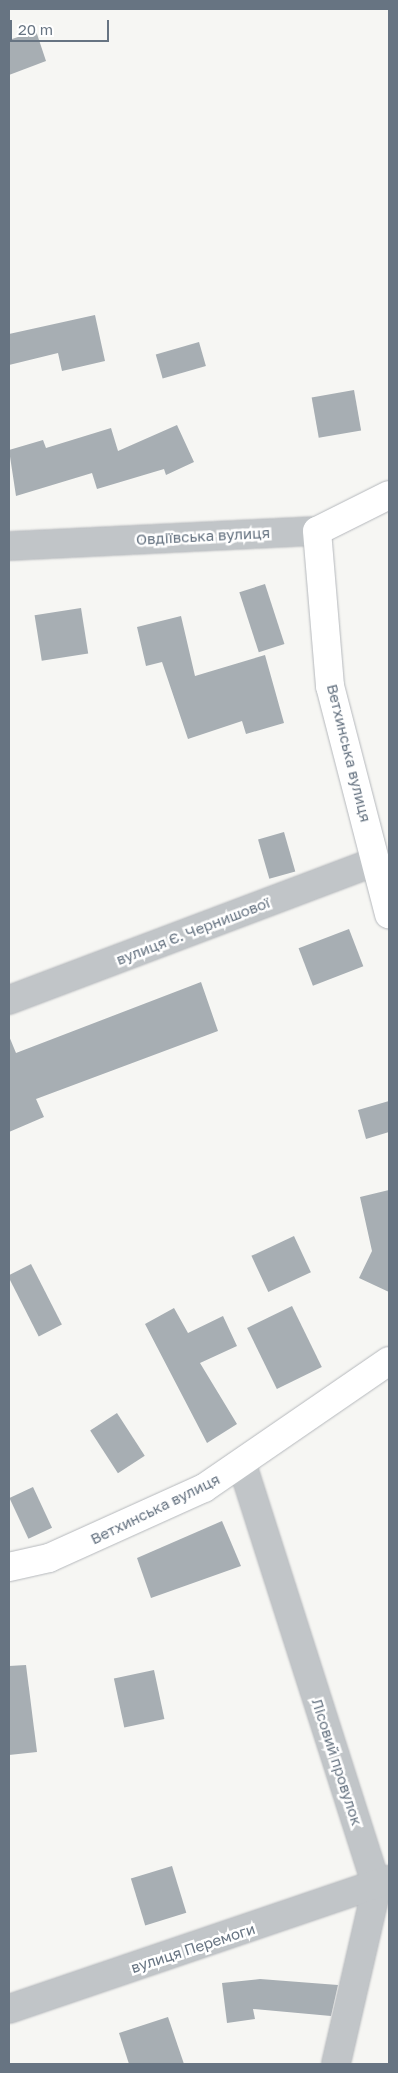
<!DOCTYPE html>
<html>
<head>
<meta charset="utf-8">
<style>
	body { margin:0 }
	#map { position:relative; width:398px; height:2073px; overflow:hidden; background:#f6f6f3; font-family:"Golos Text",sans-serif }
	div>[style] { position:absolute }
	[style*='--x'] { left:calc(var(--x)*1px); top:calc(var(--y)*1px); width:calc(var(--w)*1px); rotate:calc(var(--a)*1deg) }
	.building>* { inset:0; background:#a7aeb3; transform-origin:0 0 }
	.roads { filter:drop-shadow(0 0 1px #b5b8bc) drop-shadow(0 0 1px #b5b8bc) }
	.minor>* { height:28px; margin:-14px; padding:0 14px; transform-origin:14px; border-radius:14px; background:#c1c5c8 }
	.major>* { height:28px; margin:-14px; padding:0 14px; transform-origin:14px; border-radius:14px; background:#fff }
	span { translate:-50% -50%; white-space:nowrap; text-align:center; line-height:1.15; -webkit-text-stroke:5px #fff; paint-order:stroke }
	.street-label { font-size:15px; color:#677482 }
	.frame { position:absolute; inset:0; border:10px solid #677482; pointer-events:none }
	.scale { position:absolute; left:10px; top:20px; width:99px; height:22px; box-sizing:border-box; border:2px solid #677482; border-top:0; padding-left:6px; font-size:15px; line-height:18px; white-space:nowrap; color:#677482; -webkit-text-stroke:4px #fff; paint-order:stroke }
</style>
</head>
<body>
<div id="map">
	<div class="building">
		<i style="clip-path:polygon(36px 31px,46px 61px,9px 75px,9px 40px)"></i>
		<i style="clip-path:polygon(95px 315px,105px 361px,62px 371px,58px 353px,9px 365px,9px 334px)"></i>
		<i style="left:199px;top:342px;width:25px;height:45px;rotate:74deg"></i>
		<i style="left:354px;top:390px;width:41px;height:43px;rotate:80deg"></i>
		<i style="clip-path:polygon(177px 425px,194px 462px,166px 475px,164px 469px,97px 489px,92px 473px,16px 496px,9px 450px,43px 440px,46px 448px,111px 428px,118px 451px)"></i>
		<i style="left:265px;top:584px;width:63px;height:27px;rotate:72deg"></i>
		<i style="left:81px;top:608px;width:46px;height:47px;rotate:81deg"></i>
		<i style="clip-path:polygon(181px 616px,195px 676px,265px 655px,284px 723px,246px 734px,242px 721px,188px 739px,162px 662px,146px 666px,137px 627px)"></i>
		<i style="left:284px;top:832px;width:41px;height:27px;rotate:74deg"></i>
		<i style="left:349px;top:929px;width:40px;height:54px;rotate:69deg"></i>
		<i style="clip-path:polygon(201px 982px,218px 1031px,36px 1099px,44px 1117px,9px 1132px,9px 1036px,16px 1053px)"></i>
		<i style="clip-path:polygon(389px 1101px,389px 1132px,366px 1139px,358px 1110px)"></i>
		<i style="clip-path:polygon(389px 1190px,389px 1292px,359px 1278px,372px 1251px,360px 1197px)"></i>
		<i style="left:294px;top:1236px;width:40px;height:47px;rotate:65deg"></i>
		<i style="left:31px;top:1264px;width:68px;height:26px;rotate:63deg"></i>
		<i style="left:292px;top:1306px;width:68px;height:50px;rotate:64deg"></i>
		<i style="clip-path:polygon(174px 1308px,188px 1333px,223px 1316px,237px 1346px,200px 1363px,237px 1424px,207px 1443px,145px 1324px)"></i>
		<i style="left:117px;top:1413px;width:51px;height:32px;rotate:57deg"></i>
		<i style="left:33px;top:1487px;width:45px;height:26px;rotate:65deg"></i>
		<i style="clip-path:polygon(222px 1521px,241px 1566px,151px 1598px,137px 1558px)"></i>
		<i style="clip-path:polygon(26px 1665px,37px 1752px,9px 1755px,9px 1666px)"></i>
		<i style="left:154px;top:1670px;width:50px;height:41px;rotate:78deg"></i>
		<i style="left:172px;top:1866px;width:49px;height:43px;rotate:73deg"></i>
		<i style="clip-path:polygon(260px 1979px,338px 1985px,331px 2016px,253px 2009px,255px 2019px,227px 2023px,222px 1983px)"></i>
		<i style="clip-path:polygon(168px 2017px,184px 2064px,129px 2064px,119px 2033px)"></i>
	</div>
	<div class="roads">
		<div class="minor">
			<i style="--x:9;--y:546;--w:308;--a:-2.8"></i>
			<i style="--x:9;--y:1000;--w:392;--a:-20.7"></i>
			<i style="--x:242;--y:1464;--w:443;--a:72.3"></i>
			<i style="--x:377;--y:1886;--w:183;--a:103"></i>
			<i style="--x:9;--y:2009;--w:401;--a:-18.8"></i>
		</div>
		<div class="major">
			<i style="--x:389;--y:495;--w:80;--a:153.4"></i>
			<i style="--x:317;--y:531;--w:156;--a:85.2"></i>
			<i style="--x:330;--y:686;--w:236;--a:75.5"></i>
			<i style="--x:9;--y:1567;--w:41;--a:-12.7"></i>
			<i style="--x:49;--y:1558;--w:170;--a:-24.3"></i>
			<i style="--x:204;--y:1488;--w:224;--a:-34.5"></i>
		</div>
	</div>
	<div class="street-label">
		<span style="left:203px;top:536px;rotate:-3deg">Овдіївська вулиця</span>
		<span style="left:349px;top:753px;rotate:76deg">Ветхинська вулиця</span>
		<span style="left:193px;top:931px;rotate:-21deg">вулиця Є. Чернишової</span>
		<span style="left:155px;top:1509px;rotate:-26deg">Ветхинська вулиця</span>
		<span style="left:337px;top:1762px;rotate:72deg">Лісовий провулок</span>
		<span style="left:193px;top:1948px;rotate:-18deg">вулиця Перемоги</span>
	</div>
	<div class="frame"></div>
	<div class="scale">20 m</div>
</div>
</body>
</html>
